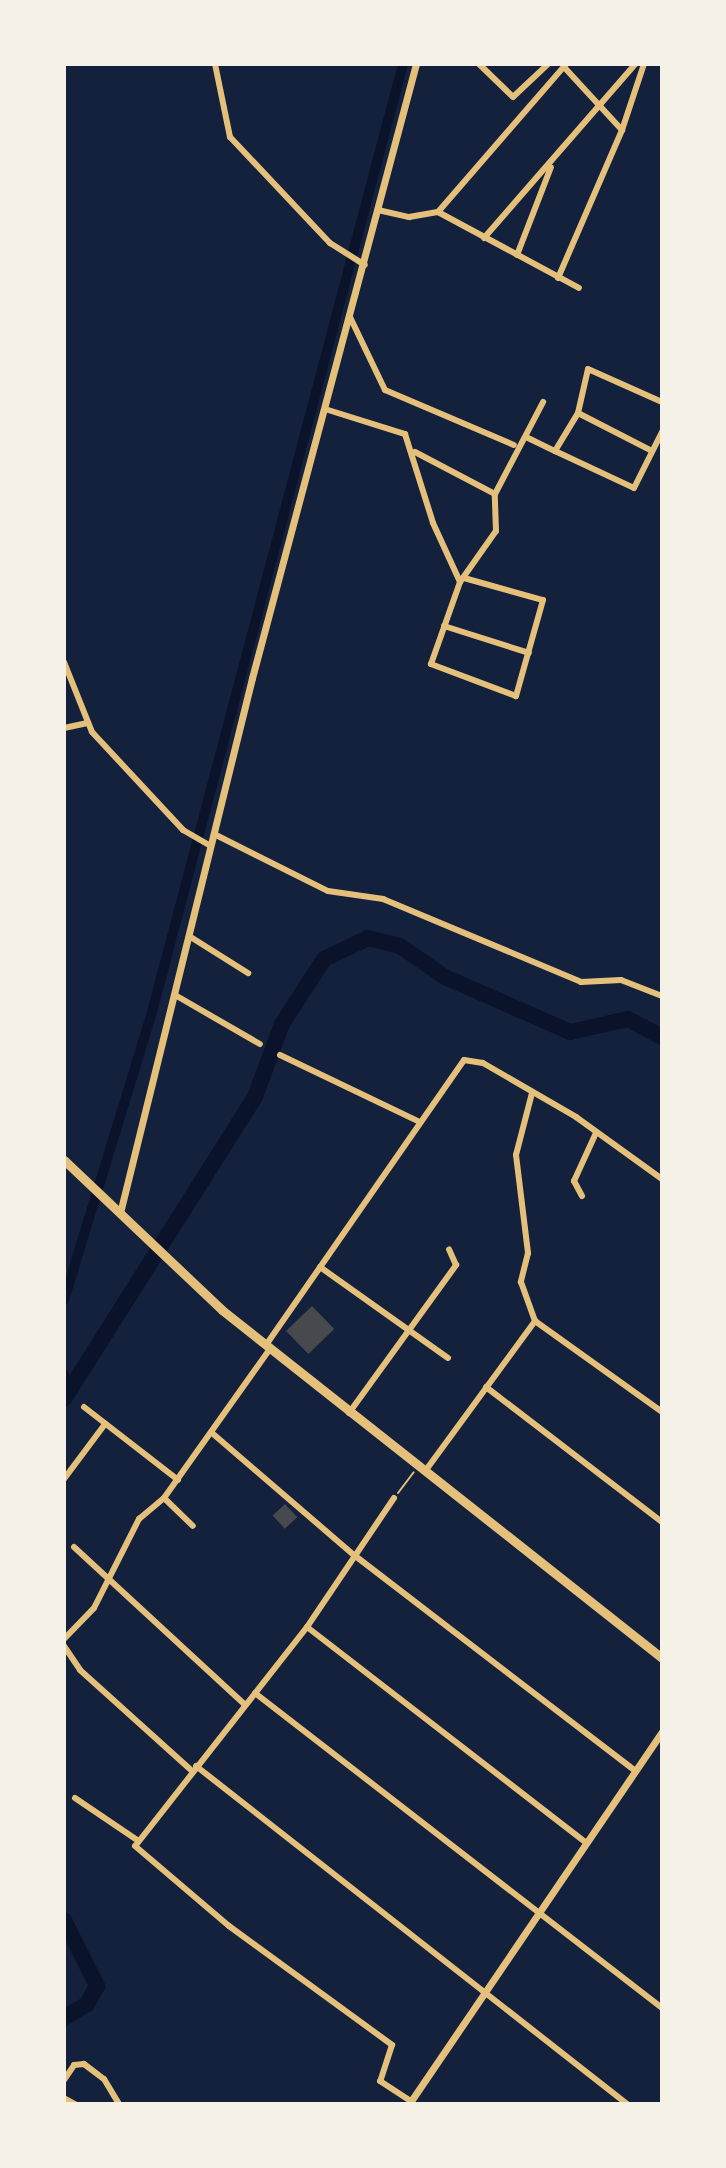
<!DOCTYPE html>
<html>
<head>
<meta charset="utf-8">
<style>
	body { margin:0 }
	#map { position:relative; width:726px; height:2168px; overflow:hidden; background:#14213d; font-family:"Sofia Sans Condensed",sans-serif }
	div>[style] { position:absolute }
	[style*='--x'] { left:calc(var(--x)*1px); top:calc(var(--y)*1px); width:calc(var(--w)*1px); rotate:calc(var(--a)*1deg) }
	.canal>* { height:10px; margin:-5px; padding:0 5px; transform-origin:5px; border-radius:5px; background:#0b132b }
	.river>* { height:16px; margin:-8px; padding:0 8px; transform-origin:8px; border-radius:8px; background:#0b132b }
	.building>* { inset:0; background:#48494c; transform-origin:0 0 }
	.path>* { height:2px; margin:-1px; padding:0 1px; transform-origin:1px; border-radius:1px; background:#e5c07b }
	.minor>* { height:6px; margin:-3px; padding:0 3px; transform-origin:3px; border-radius:3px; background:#e5c07b }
	.tertiary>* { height:7px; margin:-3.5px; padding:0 3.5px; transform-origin:3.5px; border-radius:3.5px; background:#e5c07b }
	.primary>* { height:9px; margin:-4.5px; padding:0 4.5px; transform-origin:4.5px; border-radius:4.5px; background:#e5c07b }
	span { translate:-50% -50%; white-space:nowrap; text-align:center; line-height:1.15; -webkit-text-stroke:6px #f6f1e7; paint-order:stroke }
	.frame { position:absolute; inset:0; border:66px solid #f6f1e7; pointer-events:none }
</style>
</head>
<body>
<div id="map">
	<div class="canal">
		<i style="--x:64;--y:1300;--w:301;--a:-73"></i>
		<i style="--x:152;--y:1012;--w:981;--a:-75.17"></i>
		<i style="--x:64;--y:1374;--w:20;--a:79"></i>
	</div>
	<div class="river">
		<i style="--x:64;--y:1399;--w:357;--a:-57.7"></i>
		<i style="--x:255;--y:1097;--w:78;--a:-69.7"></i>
		<i style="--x:282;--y:1024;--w:77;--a:-57.1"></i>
		<i style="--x:324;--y:959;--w:49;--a:-25.5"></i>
		<i style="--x:368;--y:938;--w:33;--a:14"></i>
		<i style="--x:400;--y:946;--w:55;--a:34.6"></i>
		<i style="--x:445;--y:977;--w:137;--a:23.7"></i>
		<i style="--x:570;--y:1032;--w:59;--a:-12.6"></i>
		<i style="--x:628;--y:1019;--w:38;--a:28"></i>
		<i style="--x:64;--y:1920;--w:74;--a:63.4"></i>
		<i style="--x:97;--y:1986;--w:21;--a:119"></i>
		<i style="--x:87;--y:2004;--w:27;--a:149"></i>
	</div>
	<div class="building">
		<i style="left:312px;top:1306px;width:32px;height:36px;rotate:46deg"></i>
		<i style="left:285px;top:1504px;width:18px;height:17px;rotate:47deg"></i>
	</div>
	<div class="path">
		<i style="--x:398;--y:1493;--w:26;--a:-53"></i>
	</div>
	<div class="minor">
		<i style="--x:215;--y:64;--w:75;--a:78.4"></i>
		<i style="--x:230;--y:137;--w:146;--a:46.7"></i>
		<i style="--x:330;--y:243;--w:41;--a:32.2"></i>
		<i style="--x:479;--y:64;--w:47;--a:44.1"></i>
		<i style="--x:513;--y:97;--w:48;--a:-43.3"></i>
		<i style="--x:564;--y:67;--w:86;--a:47.4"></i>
		<i style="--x:378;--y:210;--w:32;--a:13"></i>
		<i style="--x:409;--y:217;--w:29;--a:-10"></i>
		<i style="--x:438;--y:212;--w:196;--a:-49.1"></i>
		<i style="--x:438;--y:212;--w:160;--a:28.3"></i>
		<i style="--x:484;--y:238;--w:230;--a:-49"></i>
		<i style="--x:517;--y:255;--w:94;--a:-68.9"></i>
		<i style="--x:558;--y:278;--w:161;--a:-66.6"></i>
		<i style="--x:622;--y:130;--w:70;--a:-71.6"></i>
		<i style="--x:350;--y:317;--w:81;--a:64.4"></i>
		<i style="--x:385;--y:390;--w:140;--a:23.1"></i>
		<i style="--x:325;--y:409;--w:84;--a:17.4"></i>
		<i style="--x:405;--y:434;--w:93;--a:72.5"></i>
		<i style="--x:433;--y:523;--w:65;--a:65.4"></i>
		<i style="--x:578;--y:413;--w:83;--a:27.2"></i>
		<i style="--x:528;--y:438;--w:30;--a:26"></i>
		<i style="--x:555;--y:451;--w:44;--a:-58.8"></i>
		<i style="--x:578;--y:413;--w:45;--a:-77.2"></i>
		<i style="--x:588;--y:369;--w:81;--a:24"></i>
		<i style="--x:555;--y:451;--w:87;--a:25.1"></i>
		<i style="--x:634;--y:488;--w:63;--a:-63.4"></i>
		<i style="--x:415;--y:452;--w:90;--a:27.7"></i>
		<i style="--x:464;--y:578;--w:82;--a:15.6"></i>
		<i style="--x:543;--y:600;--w:100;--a:105.7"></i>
		<i style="--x:516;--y:696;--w:91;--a:-159.4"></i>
		<i style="--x:431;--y:664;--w:87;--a:-70.5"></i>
		<i style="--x:460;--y:582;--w:62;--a:-54.8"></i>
		<i style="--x:496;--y:531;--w:37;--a:-92"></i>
		<i style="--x:495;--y:494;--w:104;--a:-62.4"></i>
		<i style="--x:444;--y:626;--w:89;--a:17.6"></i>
		<i style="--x:64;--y:662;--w:75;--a:68.2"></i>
		<i style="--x:92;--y:732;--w:134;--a:47.1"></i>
		<i style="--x:183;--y:830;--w:32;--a:30"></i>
		<i style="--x:64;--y:728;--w:24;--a:-12"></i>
		<i style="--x:214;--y:834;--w:127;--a:26.6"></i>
		<i style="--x:328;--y:891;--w:56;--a:8.3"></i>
		<i style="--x:383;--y:899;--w:215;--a:22.7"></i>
		<i style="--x:581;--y:982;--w:40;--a:-2.9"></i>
		<i style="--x:621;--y:980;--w:44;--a:21.3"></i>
		<i style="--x:189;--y:936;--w:70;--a:32.1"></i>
		<i style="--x:175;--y:995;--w:98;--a:30"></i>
		<i style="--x:280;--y:1055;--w:153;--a:25.6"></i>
		<i style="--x:532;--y:1093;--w:64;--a:104.5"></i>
		<i style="--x:516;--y:1155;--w:99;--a:83"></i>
		<i style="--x:528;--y:1253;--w:30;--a:104"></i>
		<i style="--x:521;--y:1282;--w:41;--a:70.3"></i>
		<i style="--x:582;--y:1196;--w:17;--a:-118"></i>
		<i style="--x:574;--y:1181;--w:53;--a:-65.4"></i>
		<i style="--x:320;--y:1267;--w:157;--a:35.4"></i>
		<i style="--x:266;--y:1345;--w:347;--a:-55.2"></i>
		<i style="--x:464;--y:1060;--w:19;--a:9"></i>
		<i style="--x:483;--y:1063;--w:108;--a:30.1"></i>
		<i style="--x:576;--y:1117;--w:106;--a:35.8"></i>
		<i style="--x:486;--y:1387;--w:222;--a:37.5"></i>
		<i style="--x:84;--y:1407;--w:119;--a:37.8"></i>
		<i style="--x:349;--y:1413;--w:183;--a:-54.1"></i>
		<i style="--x:456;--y:1265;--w:17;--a:-114"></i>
		<i style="--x:212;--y:1433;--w:187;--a:40.7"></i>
		<i style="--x:354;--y:1555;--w:354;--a:37.5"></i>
		<i style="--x:426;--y:1470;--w:185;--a:-53.8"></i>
		<i style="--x:535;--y:1321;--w:156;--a:35.6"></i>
		<i style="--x:64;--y:1479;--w:69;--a:-53.3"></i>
		<i style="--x:164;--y:1498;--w:40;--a:44"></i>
		<i style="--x:394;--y:1498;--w:156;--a:124"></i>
		<i style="--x:307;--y:1627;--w:278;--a:128.1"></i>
		<i style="--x:135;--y:1846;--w:123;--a:40.4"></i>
		<i style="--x:229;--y:1926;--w:202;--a:36.1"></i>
		<i style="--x:392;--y:2045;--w:38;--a:108"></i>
		<i style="--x:380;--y:2081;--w:37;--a:33"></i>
		<i style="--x:74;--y:1547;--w:233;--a:42.7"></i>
		<i style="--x:307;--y:1627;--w:353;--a:37.7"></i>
		<i style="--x:64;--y:1639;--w:43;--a:-45.9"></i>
		<i style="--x:94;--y:1608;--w:100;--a:-63.2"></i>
		<i style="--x:139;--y:1519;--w:33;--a:-40"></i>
		<i style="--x:164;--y:1498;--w:183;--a:-54.6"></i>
		<i style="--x:64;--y:1646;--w:29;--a:56"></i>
		<i style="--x:80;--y:1670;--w:149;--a:42"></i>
		<i style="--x:255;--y:1693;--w:515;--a:37.74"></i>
		<i style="--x:196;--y:1766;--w:548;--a:38.1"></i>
		<i style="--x:75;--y:1798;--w:75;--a:34.1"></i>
		<i style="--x:64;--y:2080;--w:18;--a:-56"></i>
		<i style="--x:74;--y:2065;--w:10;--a:-6"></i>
		<i style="--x:84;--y:2064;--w:25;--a:37"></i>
		<i style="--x:104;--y:2079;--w:29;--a:59"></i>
		<i style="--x:64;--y:2098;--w:13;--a:29"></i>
	</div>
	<div class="tertiary">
		<i style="--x:120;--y:1213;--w:551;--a:-76.14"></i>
		<i style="--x:252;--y:678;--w:636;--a:-75.05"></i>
		<i style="--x:409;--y:2104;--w:450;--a:-55.8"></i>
	</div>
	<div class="primary">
		<i style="--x:64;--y:1160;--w:218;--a:43.5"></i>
		<i style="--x:222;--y:1310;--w:561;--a:38.34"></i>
	</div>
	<div class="frame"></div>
</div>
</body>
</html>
